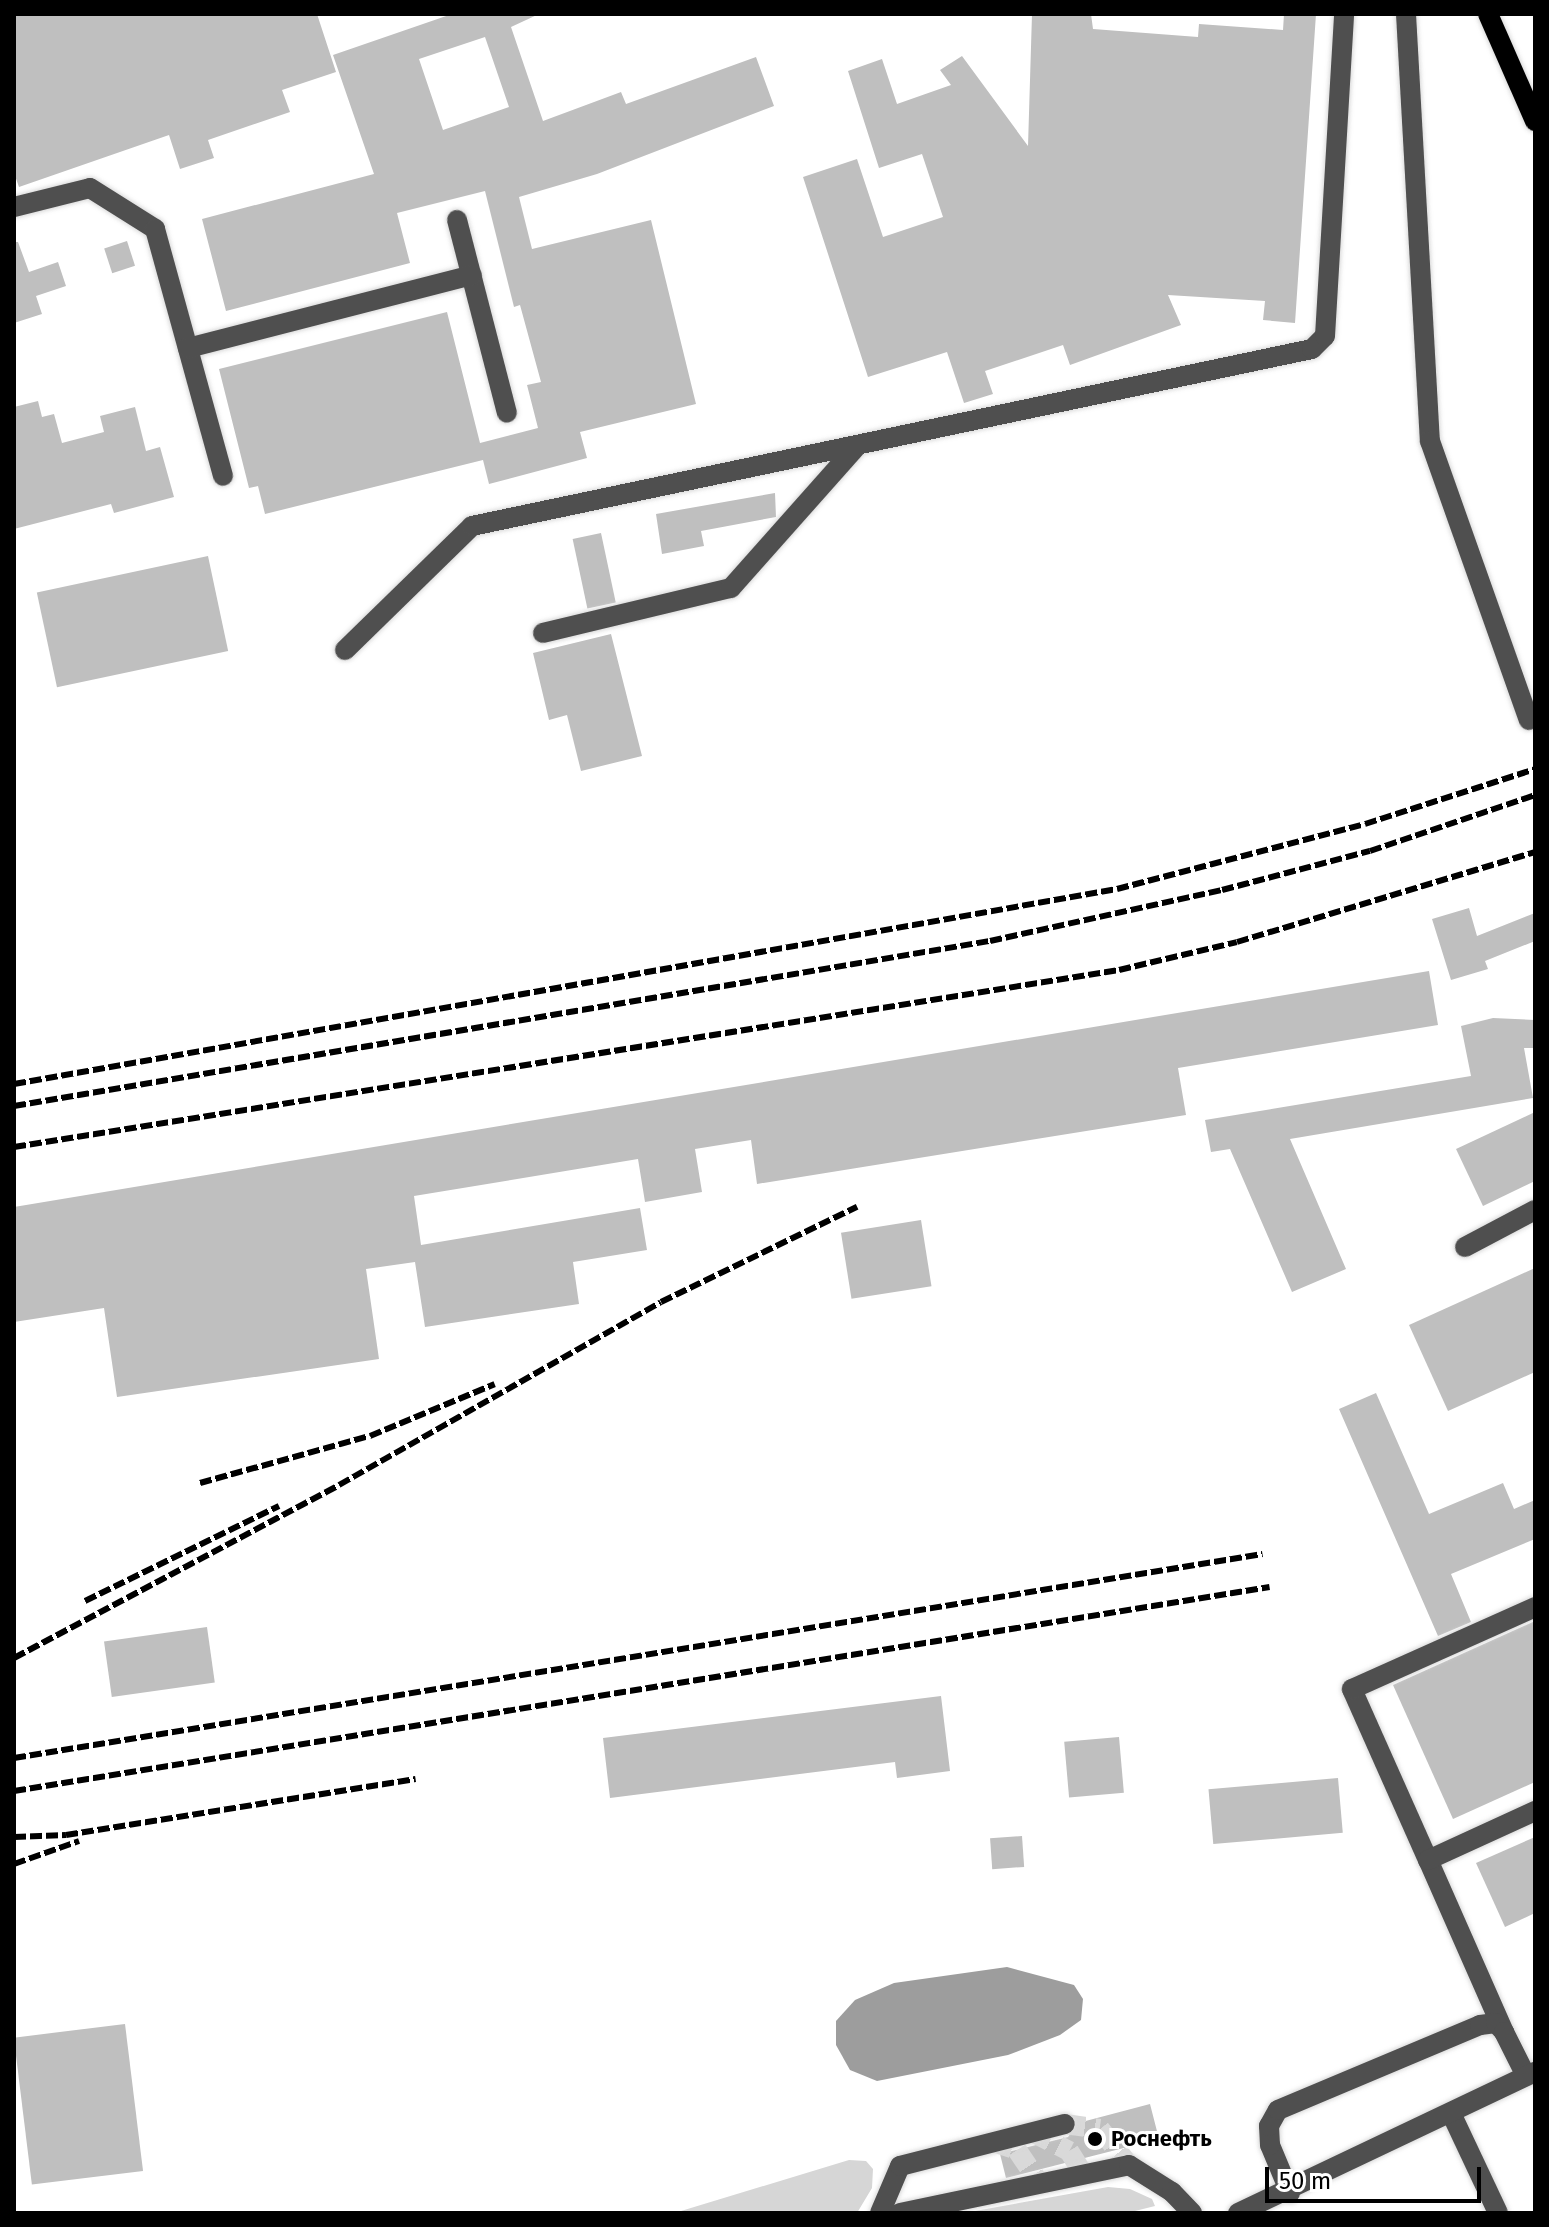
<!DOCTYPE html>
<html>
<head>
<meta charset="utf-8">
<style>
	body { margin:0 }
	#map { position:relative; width:1549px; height:2227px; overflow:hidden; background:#fff; font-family:"Fira Sans",sans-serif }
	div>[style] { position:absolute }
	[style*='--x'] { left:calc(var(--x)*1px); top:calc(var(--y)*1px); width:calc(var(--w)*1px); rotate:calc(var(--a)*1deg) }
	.green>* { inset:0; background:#d6d6d6 }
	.water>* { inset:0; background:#9d9d9d }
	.building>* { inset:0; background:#bfbfbf; transform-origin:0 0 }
	.minor-tunnel>* { height:20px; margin-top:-10px; transform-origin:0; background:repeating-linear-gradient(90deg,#d9d9d9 0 20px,transparent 0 30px) }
	.roads { filter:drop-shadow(0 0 2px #dbdbdb) drop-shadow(0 0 2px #dbdbdb) }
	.minor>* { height:20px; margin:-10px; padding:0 10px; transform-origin:10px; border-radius:10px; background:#4f4f4f }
	.major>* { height:20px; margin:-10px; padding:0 10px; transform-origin:10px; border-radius:10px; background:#000 }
	.rail>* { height:6px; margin-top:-3px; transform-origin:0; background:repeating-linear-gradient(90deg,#000 0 12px,transparent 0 16px) }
	.dots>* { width:22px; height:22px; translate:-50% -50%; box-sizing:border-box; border:4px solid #fff; border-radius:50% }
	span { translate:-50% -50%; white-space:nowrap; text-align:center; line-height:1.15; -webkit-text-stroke:6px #fff; paint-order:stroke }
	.poi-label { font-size:22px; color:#000; font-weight:700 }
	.left { translate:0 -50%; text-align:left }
	.frame { position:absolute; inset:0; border:16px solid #000; pointer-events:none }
	.scale { position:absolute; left:1265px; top:2167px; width:216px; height:36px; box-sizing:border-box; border:4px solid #000; border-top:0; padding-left:10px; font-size:24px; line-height:28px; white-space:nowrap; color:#000; -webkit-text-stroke:6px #fff; paint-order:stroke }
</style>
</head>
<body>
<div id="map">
	<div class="green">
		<i style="clip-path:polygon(849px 2160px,866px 2161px,873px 2169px,872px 2188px,857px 2213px,627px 2213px,681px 2211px)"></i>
		<i style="clip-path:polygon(1108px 2187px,1130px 2189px,1152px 2199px,1155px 2206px,1127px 2213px,964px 2213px)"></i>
	</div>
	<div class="water">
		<i style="clip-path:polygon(1007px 1967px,1074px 1985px,1083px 1999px,1081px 2020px,1060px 2035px,1008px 2055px,877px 2081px,850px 2070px,836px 2045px,836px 2021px,855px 2000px,894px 1983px)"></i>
	</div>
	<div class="building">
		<i style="clip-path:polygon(14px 14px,317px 14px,336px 72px,282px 90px,290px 112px,208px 140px,214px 158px,180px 169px,169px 135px,19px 187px,14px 173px)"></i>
		<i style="clip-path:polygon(evenodd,452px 14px,539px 14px,511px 27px,543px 121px,621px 92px,626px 104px,756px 57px,774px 106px,597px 174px,519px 197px,532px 249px,651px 220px,696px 404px,580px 432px,587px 458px,489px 484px,483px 460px,265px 514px,258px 486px,249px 488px,219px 369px,447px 312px,480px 443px,538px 428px,527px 385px,541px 382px,520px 305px,514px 307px,485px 191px,397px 213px,410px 263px,226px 311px,202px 219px,374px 174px,333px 55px,452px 14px,485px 37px,509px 107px,443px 130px,419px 59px,485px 37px)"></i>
		<i style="clip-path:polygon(1032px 14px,1091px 14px,1093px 29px,1198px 37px,1199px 24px,1283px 30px,1284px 14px,1316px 14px,1295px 323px,1263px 320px,1265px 301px,1168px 295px,1181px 325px,1070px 365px,1063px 345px,985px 371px,993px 394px,964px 403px,947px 352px,868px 377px,803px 177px,857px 159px,883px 237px,943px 217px,922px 154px,879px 168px,848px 71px,882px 59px,897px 104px,951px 85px,940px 70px,962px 56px,1028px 146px)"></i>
		<i style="left:127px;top:241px;width:26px;height:24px;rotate:72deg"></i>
		<i style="clip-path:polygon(14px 242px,18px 242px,29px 272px,58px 262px,66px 286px,36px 296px,42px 314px,14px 323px)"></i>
		<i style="clip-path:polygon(38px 401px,42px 417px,54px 414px,62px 443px,104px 432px,100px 416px,135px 407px,146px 451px,160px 447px,174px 497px,114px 513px,111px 504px,14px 529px,14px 407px)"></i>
		<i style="clip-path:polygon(775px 493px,776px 517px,701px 531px,704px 546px,662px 554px,656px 514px)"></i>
		<i style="left:601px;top:533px;width:71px;height:29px;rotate:78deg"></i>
		<i style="left:208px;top:556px;width:97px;height:175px;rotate:78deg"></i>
		<i style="clip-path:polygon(611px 634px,642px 756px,581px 771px,567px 715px,549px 720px,533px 653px)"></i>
		<i style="clip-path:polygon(1469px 908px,1477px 936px,1535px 913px,1535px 941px,1485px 961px,1488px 969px,1451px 980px,1432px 919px)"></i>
		<i style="clip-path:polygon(1429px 971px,1438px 1025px,1178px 1068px,1186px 1115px,757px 1184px,751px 1140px,695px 1149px,702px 1192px,645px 1202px,638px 1159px,414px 1196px,421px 1245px,640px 1208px,647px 1250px,573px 1262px,579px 1304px,425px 1327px,415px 1262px,366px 1269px,379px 1359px,117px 1397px,104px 1308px,14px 1322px,14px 1207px)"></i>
		<i style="clip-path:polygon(1493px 1018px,1535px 1020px,1535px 1048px,1524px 1048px,1533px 1098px,1290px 1139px,1346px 1269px,1292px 1292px,1230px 1149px,1211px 1152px,1205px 1120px,1471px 1076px,1461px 1026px)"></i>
		<i style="clip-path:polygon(1535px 1112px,1535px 1181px,1483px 1206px,1456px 1149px)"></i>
		<i style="left:921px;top:1220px;width:67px;height:81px;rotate:81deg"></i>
		<i style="clip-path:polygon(1535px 1268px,1535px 1372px,1448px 1411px,1409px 1325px)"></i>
		<i style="clip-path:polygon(1376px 1393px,1429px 1514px,1503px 1483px,1514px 1509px,1535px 1500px,1535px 1539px,1451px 1574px,1471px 1622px,1438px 1636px,1339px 1409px)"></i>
		<i style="clip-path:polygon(1535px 1621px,1535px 1782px,1453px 1819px,1393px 1685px)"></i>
		<i style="left:207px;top:1627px;width:56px;height:104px;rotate:82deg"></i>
		<i style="clip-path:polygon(941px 1696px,950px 1771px,897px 1778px,895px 1762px,610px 1798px,603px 1738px)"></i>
		<i style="left:1119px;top:1737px;width:56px;height:55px;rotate:85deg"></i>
		<i style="left:1338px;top:1778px;width:55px;height:130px;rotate:85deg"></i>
		<i style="left:1022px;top:1836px;width:31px;height:32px;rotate:86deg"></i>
		<i style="clip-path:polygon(1535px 1837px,1535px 1913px,1505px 1927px,1476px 1863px)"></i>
		<i style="left:125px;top:2024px;width:148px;height:112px;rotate:83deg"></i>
		<i style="clip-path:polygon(1150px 2104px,1159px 2139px,1006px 2178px,1000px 2154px,1068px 2137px,1078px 2123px)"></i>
	</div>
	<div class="minor-tunnel">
		<i style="--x:1065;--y:2124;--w:35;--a:8"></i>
		<i style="--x:1100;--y:2129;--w:46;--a:51.1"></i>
		<i style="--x:1032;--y:2132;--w:42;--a:27.2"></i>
		<i style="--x:1069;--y:2151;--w:28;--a:58"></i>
		<i style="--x:993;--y:2142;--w:25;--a:18"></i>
		<i style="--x:1017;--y:2150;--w:41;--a:55.9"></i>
	</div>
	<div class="roads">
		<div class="minor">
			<i style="--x:1406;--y:14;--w:428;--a:86.8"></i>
			<i style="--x:1430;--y:441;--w:296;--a:70.5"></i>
			<i style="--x:14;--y:207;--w:78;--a:-14"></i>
			<i style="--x:90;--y:188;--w:77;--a:32.2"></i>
			<i style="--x:155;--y:229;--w:256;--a:74.6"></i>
			<i style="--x:457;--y:220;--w:199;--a:75.5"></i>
			<i style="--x:188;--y:348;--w:293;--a:-14.4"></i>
			<i style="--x:543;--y:633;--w:193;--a:-13.5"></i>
			<i style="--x:731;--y:588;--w:188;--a:-48.4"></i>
			<i style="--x:345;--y:650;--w:177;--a:-44.3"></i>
			<i style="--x:472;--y:526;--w:858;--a:-11.9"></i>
			<i style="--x:1312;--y:349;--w:18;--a:-45"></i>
			<i style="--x:1325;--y:336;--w:323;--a:-86.6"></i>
			<i style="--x:1465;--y:1247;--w:79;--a:-27.9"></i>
			<i style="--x:1428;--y:1860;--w:187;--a:-114"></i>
			<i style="--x:1352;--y:1689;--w:201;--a:-24.1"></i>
			<i style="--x:1504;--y:2032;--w:188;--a:-113.8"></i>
			<i style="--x:1428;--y:1860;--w:118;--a:-24.6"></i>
			<i style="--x:1451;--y:2113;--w:110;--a:64.8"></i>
			<i style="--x:1290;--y:2193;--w:52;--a:-112.6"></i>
			<i style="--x:1270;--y:2145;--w:19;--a:-93"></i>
			<i style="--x:1269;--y:2126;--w:18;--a:-61"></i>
			<i style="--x:1278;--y:2110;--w:219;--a:-22.8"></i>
			<i style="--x:1480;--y:2025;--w:16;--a:-7"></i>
			<i style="--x:1496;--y:2023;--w:12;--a:48"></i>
			<i style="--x:1504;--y:2032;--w:49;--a:63.4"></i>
			<i style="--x:880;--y:2213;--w:51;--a:-66.9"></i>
			<i style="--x:900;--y:2166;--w:170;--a:-14.3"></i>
			<i style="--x:900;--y:2213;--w:234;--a:-11.8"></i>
			<i style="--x:1129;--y:2165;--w:51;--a:32.1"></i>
			<i style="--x:1172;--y:2192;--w:29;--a:46"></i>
			<i style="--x:1238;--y:2213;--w:329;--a:-25.4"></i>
		</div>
		<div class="major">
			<i style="--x:1488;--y:14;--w:117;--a:66.3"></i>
		</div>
	</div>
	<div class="rail">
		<i style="--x:14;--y:1084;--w:1120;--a:-10.03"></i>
		<i style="--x:1117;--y:889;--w:256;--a:-14.7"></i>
		<i style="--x:1365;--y:824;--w:179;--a:-17.9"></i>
		<i style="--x:14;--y:1106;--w:990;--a:-9.6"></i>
		<i style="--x:990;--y:941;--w:238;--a:-12.4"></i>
		<i style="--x:1222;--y:890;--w:153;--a:-14.8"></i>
		<i style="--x:1370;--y:851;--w:174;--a:-18.7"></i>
		<i style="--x:14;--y:1147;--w:1119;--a:-9.1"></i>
		<i style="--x:1119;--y:970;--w:121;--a:-13.3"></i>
		<i style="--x:1237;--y:942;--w:311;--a:-16.8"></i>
		<i style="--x:200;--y:1483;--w:176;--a:-15.5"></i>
		<i style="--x:370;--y:1436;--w:135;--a:-22.6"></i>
		<i style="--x:85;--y:1601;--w:216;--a:-26.1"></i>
		<i style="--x:14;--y:1658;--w:368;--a:-28"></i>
		<i style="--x:339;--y:1485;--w:370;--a:-29.6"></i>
		<i style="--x:661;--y:1302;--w:218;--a:-25.9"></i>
		<i style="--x:14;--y:1758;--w:1265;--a:-9.28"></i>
		<i style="--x:14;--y:1791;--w:1272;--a:-9.23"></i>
		<i style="--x:14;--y:1837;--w:52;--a:-2.2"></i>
		<i style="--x:66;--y:1835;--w:354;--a:-9.1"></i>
		<i style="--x:14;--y:1864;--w:69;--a:-19.5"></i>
	</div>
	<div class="dots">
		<i style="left:1095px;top:2139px;background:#000"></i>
	</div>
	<div class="poi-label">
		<span class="left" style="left:1111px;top:2139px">Роснефть</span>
	</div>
	<div class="frame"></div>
	<div class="scale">50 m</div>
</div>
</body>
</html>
